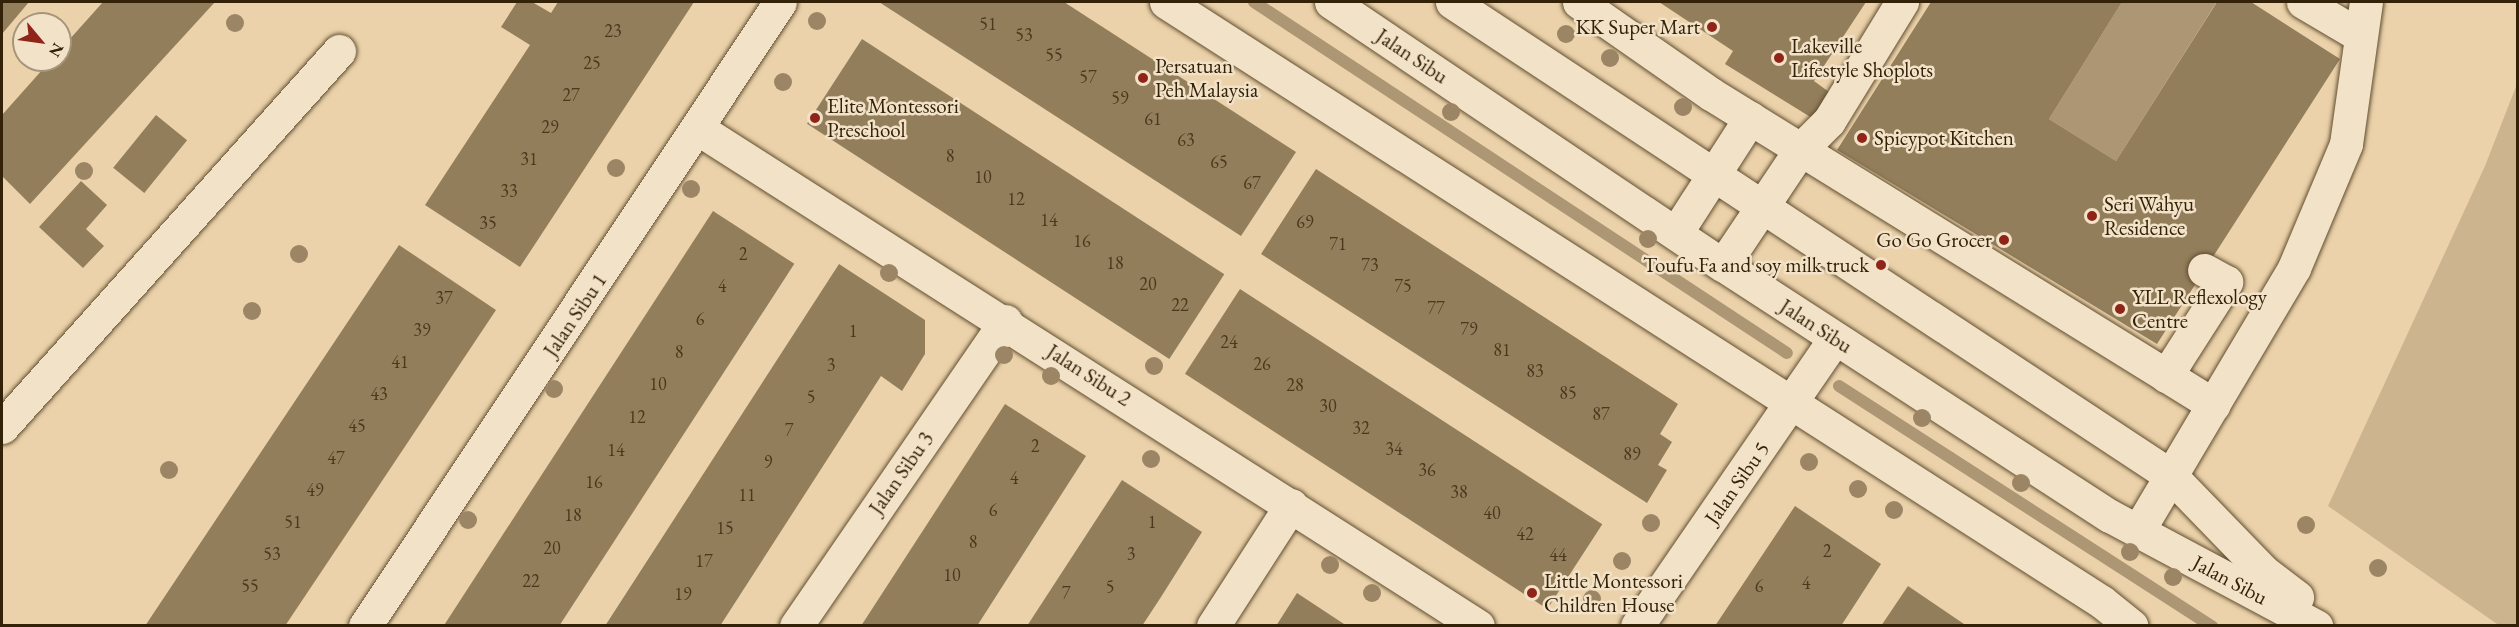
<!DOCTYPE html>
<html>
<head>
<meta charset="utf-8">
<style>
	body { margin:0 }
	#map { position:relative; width:2519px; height:627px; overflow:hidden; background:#ebd2aa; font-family:"EB Garamond",serif }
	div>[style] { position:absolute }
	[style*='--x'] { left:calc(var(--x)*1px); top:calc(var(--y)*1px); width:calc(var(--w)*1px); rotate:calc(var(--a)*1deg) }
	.green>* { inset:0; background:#ccb48e }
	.water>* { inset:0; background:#ac9673 }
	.stream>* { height:12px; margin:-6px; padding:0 6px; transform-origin:6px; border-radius:6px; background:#ac9673 }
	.building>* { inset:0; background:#937e5c; transform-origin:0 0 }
	.roads { filter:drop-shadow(0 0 2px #614e30) drop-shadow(0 0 2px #614e30) }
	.minor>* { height:33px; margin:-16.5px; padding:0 16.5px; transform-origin:16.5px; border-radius:16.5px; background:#f2e2c8 }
	.trees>* { width:18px; height:18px; margin:-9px; border-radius:50%; background:#9b8564 }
	.dots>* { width:16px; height:16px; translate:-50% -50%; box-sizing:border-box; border:3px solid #f2e2c8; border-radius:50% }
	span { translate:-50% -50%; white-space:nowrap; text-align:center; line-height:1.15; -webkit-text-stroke:5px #f2e2c8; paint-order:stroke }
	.number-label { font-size:18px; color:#4b391d }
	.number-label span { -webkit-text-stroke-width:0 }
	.poi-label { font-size:21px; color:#332208 }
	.right { translate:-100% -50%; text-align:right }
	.left { translate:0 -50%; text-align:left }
	.street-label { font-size:21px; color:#332208 }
	.frame { position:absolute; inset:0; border:3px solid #332208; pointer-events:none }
	.north { position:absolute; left:12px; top:12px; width:60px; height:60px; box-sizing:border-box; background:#f2e2c8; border:2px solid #a6957b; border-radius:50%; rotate:119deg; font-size:16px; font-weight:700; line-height:24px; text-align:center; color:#332208 }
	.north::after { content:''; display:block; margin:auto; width:21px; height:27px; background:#8f2418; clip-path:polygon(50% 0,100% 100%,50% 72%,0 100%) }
</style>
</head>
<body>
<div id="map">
	<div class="green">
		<i style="clip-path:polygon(2517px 84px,2518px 625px,2500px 626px,2328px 506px,2485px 166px)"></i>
	</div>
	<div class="water">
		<i style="clip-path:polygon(2122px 2px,2216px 3px,2116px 161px,2049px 119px)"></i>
	</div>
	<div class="stream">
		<i style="--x:1254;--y:2;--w:638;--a:33.37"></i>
		<i style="--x:1839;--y:386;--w:444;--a:32.8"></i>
	</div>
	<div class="building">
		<i style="clip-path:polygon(2px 2px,29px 2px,2px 34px)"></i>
		<i style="clip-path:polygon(103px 2px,215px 2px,30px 204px,2px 176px,2px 115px,51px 60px,60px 60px,60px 50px)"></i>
		<i style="clip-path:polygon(517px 2px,532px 2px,551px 13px,558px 2px,694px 2px,520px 267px,425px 205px,530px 45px,501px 27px)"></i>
		<i style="clip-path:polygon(879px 2px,1064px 2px,1296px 152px,1241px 236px)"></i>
		<i style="clip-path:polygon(1659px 2px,1866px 2px,1814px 81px,1829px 92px,1812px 118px,1725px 64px,1733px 51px)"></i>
		<i style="clip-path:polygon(1931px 2px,2122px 2px,2049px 119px,2116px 161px,2217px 2px,2251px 2px,2340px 59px,2157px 344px,1837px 150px)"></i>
		<i style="left:862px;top:39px;width:432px;height:101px;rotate:33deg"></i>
		<i style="left:156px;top:115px;width:40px;height:68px;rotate:39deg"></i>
		<i style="clip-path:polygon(1316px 169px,1678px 404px,1660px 434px,1672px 442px,1658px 465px,1667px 470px,1647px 503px,1261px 254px)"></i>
		<i style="clip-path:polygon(81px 181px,107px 205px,86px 229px,104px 246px,83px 268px,39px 227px)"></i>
		<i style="left:713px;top:211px;width:97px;height:495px;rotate:33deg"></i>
		<i style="clip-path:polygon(399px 245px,496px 310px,368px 502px,285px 626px,145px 626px)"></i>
		<i style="clip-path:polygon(839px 264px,925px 320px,925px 354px,902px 391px,881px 376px,720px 626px,605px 626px)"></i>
		<i style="left:1240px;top:289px;width:432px;height:101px;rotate:33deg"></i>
		<i style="clip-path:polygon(1005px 404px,1086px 456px,977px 626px,861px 626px)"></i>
		<i style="clip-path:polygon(1122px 480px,1202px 532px,1161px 597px,1142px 626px,1027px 626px)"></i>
		<i style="clip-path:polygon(1795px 506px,1881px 564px,1841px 626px,1715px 626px)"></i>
		<i style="clip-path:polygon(1908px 586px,1967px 626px,1881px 626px)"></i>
		<i style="clip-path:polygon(1297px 593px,1347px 626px,1276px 626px)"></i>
	</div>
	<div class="roads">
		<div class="minor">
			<i style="--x:1166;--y:2;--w:1112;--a:32.66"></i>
			<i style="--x:2102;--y:602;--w:38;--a:39"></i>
			<i style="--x:1331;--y:2;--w:472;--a:33.9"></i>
			<i style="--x:1723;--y:265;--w:461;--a:33"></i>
			<i style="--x:2110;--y:516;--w:234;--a:28.1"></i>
			<i style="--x:1452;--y:2;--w:861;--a:33.39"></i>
			<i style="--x:2171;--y:476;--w:132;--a:45.9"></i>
			<i style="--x:2263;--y:571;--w:43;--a:37.4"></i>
			<i style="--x:1579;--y:2;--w:161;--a:34.9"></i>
			<i style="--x:1711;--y:94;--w:591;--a:31.73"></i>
			<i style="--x:2303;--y:2;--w:65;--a:30.5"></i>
			<i style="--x:697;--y:128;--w:926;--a:32.52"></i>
			<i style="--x:1676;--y:233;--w:137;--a:-57.2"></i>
			<i style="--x:1723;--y:265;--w:138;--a:-56.2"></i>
			<i style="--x:1800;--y:150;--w:41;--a:-45"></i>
			<i style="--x:1829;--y:121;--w:140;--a:-58.5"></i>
			<i style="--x:2166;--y:376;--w:112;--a:-57.4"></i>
			<i style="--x:2226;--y:282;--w:25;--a:-151"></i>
			<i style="--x:2;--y:427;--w:505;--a:-48.13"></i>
			<i style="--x:2138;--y:531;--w:306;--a:-59.3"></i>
			<i style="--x:2294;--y:268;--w:134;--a:-67.2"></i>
			<i style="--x:2346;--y:144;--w:143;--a:-82"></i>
			<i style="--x:365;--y:626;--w:749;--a:-56.37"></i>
			<i style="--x:796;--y:626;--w:370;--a:-55.5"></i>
			<i style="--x:1213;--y:626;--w:144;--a:-57.2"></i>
			<i style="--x:1637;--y:626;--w:349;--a:-55.5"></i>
		</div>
	</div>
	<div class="trees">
		<i style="left:817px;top:21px"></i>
		<i style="left:235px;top:23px"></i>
		<i style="left:1566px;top:34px"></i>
		<i style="left:1610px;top:58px"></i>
		<i style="left:783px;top:82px"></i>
		<i style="left:1683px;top:107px"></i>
		<i style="left:1451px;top:112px"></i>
		<i style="left:616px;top:168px"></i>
		<i style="left:84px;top:171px"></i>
		<i style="left:691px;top:189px"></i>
		<i style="left:1648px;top:239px"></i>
		<i style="left:299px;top:254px"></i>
		<i style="left:889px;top:273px"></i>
		<i style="left:252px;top:311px"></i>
		<i style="left:1004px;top:355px"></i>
		<i style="left:1154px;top:366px"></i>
		<i style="left:1051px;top:376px"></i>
		<i style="left:554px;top:389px"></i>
		<i style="left:1922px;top:418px"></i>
		<i style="left:1151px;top:459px"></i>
		<i style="left:1809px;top:462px"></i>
		<i style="left:169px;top:470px"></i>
		<i style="left:2021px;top:483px"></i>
		<i style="left:1858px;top:489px"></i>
		<i style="left:1894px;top:510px"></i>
		<i style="left:468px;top:520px"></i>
		<i style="left:1651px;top:523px"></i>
		<i style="left:2306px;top:525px"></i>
		<i style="left:2130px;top:552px"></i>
		<i style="left:1622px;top:561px"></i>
		<i style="left:1330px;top:565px"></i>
		<i style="left:2378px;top:568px"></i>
		<i style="left:2173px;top:577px"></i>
		<i style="left:1372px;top:593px"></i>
		<i style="left:1592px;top:599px"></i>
	</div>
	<div class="dots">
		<i style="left:1712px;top:27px;background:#8f2418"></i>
		<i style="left:1779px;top:58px;background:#8f2418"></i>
		<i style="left:1143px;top:78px;background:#8f2418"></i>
		<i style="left:815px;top:118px;background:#8f2418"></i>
		<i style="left:1862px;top:138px;background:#8f2418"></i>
		<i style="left:2092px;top:216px;background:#8f2418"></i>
		<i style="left:2004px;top:240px;background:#8f2418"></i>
		<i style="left:1881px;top:265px;background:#8f2418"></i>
		<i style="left:2120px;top:309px;background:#8f2418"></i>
		<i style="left:1532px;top:593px;background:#8f2418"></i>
	</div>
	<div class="number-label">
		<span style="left:988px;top:24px">51</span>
		<span style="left:613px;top:31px">23</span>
		<span style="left:1024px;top:35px">53</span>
		<span style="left:1054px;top:55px">55</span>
		<span style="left:592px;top:63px">25</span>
		<span style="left:1088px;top:77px">57</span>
		<span style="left:571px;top:95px">27</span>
		<span style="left:1120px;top:98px">59</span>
		<span style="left:1153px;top:119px">61</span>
		<span style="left:550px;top:127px">29</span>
		<span style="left:1186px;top:140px">63</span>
		<span style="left:950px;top:156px">8</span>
		<span style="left:529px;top:159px">31</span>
		<span style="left:1219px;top:162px">65</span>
		<span style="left:983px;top:177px">10</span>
		<span style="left:1252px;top:183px">67</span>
		<span style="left:509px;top:191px">33</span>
		<span style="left:1016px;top:199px">12</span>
		<span style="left:1049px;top:220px">14</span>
		<span style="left:1305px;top:222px">69</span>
		<span style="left:488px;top:223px">35</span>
		<span style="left:1082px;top:241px">16</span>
		<span style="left:1338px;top:244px">71</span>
		<span style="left:743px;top:254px">2</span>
		<span style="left:1115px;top:263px">18</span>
		<span style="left:1370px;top:265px">73</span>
		<span style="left:1148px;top:284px">20</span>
		<span style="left:722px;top:286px">4</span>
		<span style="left:1403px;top:286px">75</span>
		<span style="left:444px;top:298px">37</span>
		<span style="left:1180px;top:305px">22</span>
		<span style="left:1436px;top:308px">77</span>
		<span style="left:700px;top:319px">6</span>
		<span style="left:1469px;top:329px">79</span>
		<span style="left:422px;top:330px">39</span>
		<span style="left:853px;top:331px">1</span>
		<span style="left:1229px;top:342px">24</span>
		<span style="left:1502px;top:350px">81</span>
		<span style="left:679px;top:352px">8</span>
		<span style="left:400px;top:362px">41</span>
		<span style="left:1262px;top:364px">26</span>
		<span style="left:831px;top:365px">3</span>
		<span style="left:1535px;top:371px">83</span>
		<span style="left:658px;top:384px">10</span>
		<span style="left:1295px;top:385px">28</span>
		<span style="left:1568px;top:393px">85</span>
		<span style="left:379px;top:394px">43</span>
		<span style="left:811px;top:397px">5</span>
		<span style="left:1328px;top:406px">30</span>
		<span style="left:1601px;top:414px">87</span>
		<span style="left:637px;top:417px">12</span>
		<span style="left:357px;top:426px">45</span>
		<span style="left:1361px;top:428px">32</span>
		<span style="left:789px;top:430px">7</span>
		<span style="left:1035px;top:446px">2</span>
		<span style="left:1394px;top:449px">34</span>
		<span style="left:616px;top:450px">14</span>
		<span style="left:1632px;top:454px">89</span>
		<span style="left:336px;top:458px">47</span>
		<span style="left:768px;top:462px">9</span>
		<span style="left:1427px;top:470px">36</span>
		<span style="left:1014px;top:478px">4</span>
		<span style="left:594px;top:482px">16</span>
		<span style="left:315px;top:490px">49</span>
		<span style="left:1459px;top:492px">38</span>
		<span style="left:747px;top:495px">11</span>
		<span style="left:993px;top:510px">6</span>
		<span style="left:1492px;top:513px">40</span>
		<span style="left:573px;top:515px">18</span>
		<span style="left:293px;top:522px">51</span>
		<span style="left:1152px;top:522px">1</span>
		<span style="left:725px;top:528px">15</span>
		<span style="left:1525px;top:534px">42</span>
		<span style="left:973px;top:542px">8</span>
		<span style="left:552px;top:548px">20</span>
		<span style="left:1827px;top:551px">2</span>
		<span style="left:272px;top:554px">53</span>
		<span style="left:1131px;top:554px">3</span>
		<span style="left:1558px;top:555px">44</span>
		<span style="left:704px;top:561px">17</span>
		<span style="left:952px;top:575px">10</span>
		<span style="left:531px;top:581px">22</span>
		<span style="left:1806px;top:583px">4</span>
		<span style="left:250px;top:586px">55</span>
		<span style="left:1759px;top:586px">6</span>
		<span style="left:1110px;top:587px">5</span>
		<span style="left:1066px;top:593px">7</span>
		<span style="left:683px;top:594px">19</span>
	</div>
	<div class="poi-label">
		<span class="right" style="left:1700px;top:27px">KK Super Mart</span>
		<span class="left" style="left:1791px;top:58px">Lakeville<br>Lifestyle Shoplots</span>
		<span class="left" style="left:1155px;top:78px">Persatuan<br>Peh Malaysia</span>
		<span class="left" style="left:827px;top:118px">Elite Montessori<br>Preschool</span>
		<span class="left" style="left:1874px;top:138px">Spicypot Kitchen</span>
		<span class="left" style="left:2104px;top:216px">Seri Wahyu<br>Residence</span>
		<span class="right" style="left:1992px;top:240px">Go Go Grocer</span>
		<span class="right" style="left:1869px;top:265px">Toufu Fa and soy milk truck</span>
		<span class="left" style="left:2132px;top:309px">YLL Reflexology<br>Centre</span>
		<span class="left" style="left:1544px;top:593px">Little Montessori<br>Children House</span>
	</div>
	<div class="street-label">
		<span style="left:1412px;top:56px;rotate:34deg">Jalan Sibu</span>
		<span style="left:575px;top:315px;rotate:-56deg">Jalan Sibu 1</span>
		<span style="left:1816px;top:326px;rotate:33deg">Jalan Sibu</span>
		<span style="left:1089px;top:375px;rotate:33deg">Jalan Sibu 2</span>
		<span style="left:901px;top:473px;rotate:-55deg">Jalan Sibu 3</span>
		<span style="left:1737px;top:483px;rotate:-55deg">Jalan Sibu 5</span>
		<span style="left:2230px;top:580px;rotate:28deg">Jalan Sibu</span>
	</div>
	<div class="frame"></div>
	<div class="north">N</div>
</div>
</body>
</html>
